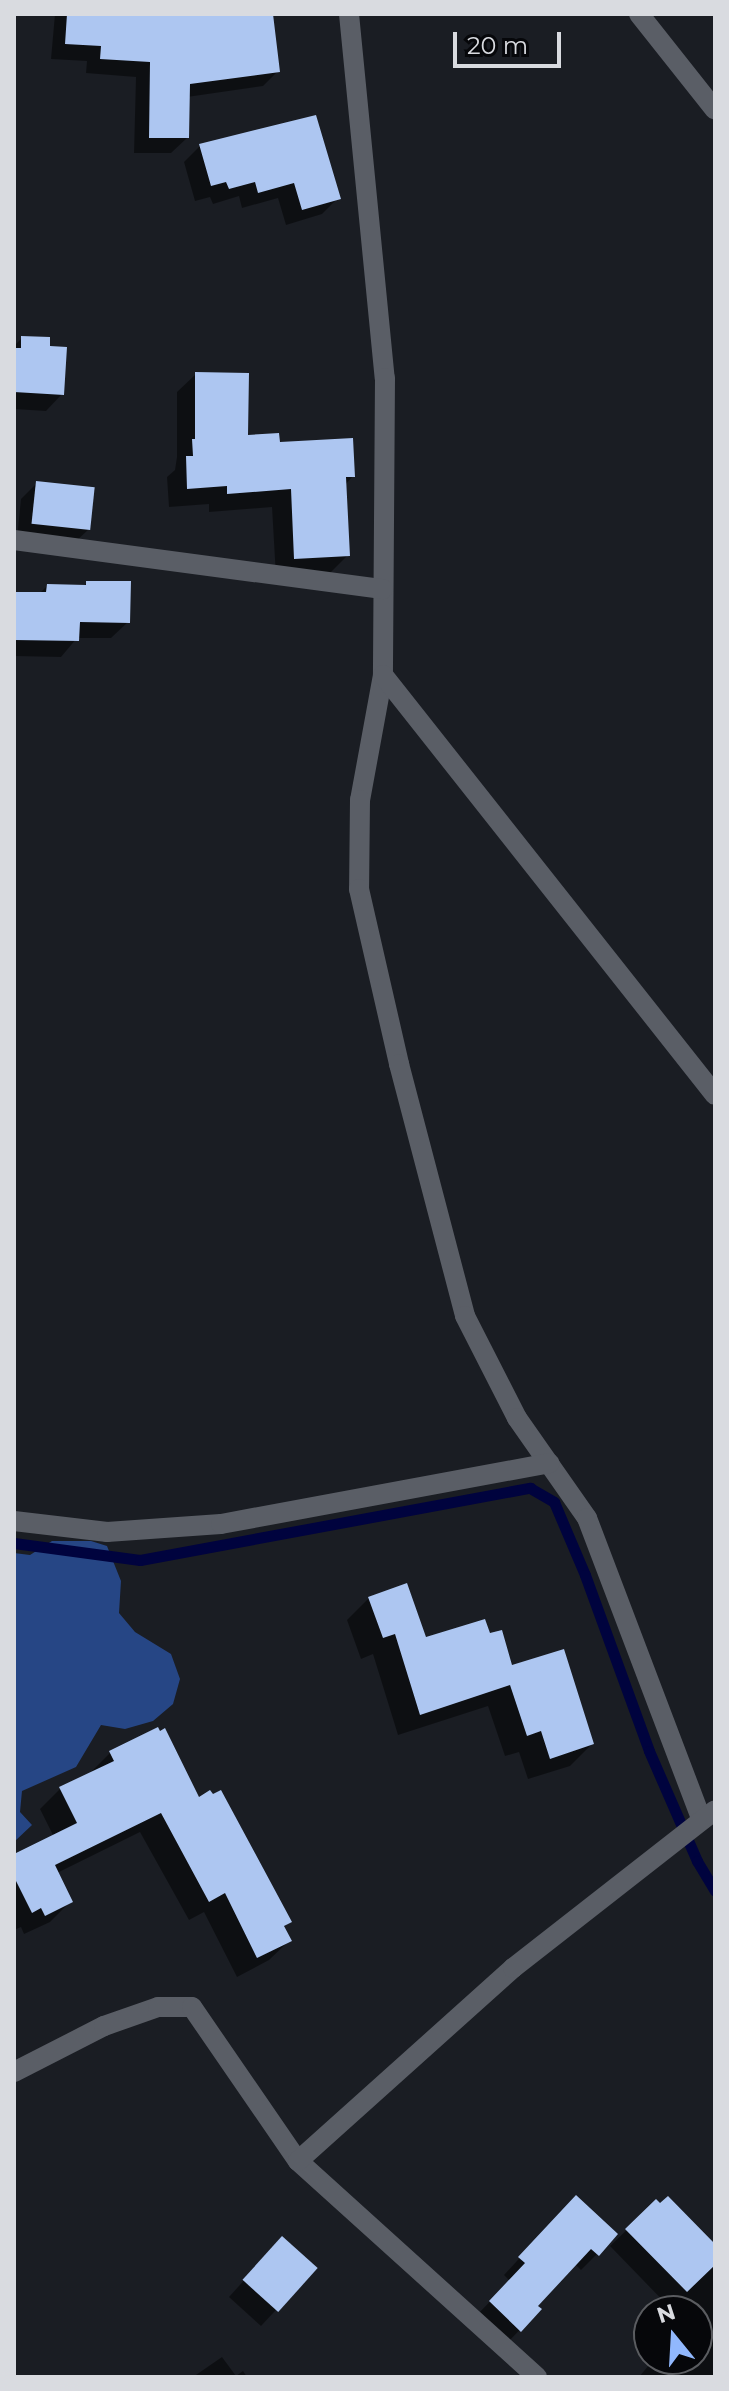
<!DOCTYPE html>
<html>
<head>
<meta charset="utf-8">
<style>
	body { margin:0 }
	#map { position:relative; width:729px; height:2391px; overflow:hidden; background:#1a1d23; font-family:Montserrat,sans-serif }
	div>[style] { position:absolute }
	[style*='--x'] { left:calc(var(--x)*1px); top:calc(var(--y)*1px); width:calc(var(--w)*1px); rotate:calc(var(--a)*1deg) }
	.forest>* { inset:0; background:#264685 }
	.shadow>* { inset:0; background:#0007 }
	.stream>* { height:11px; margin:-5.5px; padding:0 5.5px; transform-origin:5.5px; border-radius:5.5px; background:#00033e }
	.building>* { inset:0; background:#adc6f1; transform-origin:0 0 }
	.street>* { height:20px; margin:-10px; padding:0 10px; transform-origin:10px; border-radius:10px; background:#5a5e66 }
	span { translate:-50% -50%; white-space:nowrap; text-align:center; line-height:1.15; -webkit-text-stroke:8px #06070a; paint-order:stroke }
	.frame { position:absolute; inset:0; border:16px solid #d9dbe0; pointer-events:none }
	.north { position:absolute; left:633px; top:2295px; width:80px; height:80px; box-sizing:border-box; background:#06070a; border:2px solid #5a5c60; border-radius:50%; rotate:342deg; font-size:22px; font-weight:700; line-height:32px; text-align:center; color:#d9dbe0 }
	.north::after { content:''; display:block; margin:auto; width:28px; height:36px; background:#91b8fd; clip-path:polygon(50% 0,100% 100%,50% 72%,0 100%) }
	.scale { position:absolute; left:453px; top:32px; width:108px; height:36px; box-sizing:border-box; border:4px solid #d9dbe0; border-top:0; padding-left:10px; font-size:24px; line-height:28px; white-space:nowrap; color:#d9dbe0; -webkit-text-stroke:6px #06070a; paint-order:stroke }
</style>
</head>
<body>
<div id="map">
	<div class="forest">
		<i style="clip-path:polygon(52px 1541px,91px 1541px,107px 1546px,121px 1581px,119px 1613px,135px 1632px,171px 1654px,180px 1679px,173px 1704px,153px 1721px,125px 1729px,101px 1725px,76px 1767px,22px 1791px,20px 1812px,32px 1825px,14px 1842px,14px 1553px,30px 1555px)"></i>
	</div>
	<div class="shadow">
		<i style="clip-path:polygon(55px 14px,271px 14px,278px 71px,263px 86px,187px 97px,187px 138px,171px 153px,134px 153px,136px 77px,86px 73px,87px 61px,51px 59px)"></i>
		<i style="clip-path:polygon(200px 146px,338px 198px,322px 214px,286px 225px,278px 198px,242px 208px,239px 196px,213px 204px,210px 197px,195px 201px,184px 162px)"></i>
		<i style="clip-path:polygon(22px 338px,48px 348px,62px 394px,46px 411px,14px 409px,14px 346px)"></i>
		<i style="clip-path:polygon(196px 374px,246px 437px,278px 444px,353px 476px,345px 485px,348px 555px,329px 574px,276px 577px,272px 507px,209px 512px,209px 504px,169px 507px,167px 477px,175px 470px,177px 457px,177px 392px)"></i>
		<i style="clip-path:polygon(37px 483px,89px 529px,72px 545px,17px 539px,21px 499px)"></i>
		<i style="clip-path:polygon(87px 583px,128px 622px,111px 638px,77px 638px,61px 657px,14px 656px,14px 594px,39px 594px,47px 586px,83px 587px)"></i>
		<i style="clip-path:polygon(369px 1598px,425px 1639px,489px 1636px,511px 1668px,592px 1744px,570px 1766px,528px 1779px,519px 1752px,505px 1756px,488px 1706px,398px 1735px,373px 1654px,361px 1659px,347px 1620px)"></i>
		<i style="clip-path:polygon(110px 1753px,198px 1800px,289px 1922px,283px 1928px,290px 1940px,269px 1960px,237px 1977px,204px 1912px,189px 1920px,140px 1832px,57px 1873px,70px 1902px,50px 1922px,24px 1934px,21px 1927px,14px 1930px,14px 1857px,54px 1837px,40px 1809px,60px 1789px,90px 1773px)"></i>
		<i style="clip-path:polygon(656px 2202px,715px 2247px,715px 2377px,639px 2377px,654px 2359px,697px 2359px,697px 2311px,673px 2311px,610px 2246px)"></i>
		<i style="clip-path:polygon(560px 2214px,597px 2254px,581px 2270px,575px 2264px,536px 2306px,539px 2310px,504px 2346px,474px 2318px,510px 2281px,504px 2275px)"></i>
		<i style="clip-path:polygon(267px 2255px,315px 2268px,261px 2326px,229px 2297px)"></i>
		<i style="clip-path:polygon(222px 2357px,236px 2376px,243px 2371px,247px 2377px,193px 2377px)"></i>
	</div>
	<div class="stream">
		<i style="--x:14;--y:1543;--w:127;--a:7.7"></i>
		<i style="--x:140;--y:1560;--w:397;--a:-10.5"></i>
		<i style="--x:530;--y:1488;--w:28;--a:30"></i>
		<i style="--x:554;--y:1502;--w:79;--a:67"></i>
		<i style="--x:585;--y:1575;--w:187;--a:70"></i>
		<i style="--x:649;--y:1751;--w:120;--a:66.4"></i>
		<i style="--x:697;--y:1861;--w:35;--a:59"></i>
	</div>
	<div class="building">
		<i style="clip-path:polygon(67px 14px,273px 14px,280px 72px,190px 84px,189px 138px,149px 138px,150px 62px,100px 59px,101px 46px,65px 44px)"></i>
		<i style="clip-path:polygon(316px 115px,341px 199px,302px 210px,294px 183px,258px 193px,255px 182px,229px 189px,226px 182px,211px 186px,199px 144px)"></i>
		<i style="clip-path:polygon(21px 336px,50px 337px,50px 346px,67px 347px,64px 395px,14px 392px,14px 348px,21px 348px)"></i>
		<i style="clip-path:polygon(195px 372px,249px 373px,248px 435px,279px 433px,280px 442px,353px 438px,355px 477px,346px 477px,350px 556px,294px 559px,291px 489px,227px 494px,227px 486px,187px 489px,186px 456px,193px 456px,192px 439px,195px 439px)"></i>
		<i style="left:36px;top:481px;width:59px;height:43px;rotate:6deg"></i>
		<i style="clip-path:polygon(86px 581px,131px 581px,130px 623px,80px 622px,79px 641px,14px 640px,14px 592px,46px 592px,47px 584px,86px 585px)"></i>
		<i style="clip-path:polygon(407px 1583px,426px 1637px,485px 1619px,490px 1633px,502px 1630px,512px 1665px,564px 1649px,594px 1744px,550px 1759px,541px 1731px,527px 1736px,510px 1685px,420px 1715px,395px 1634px,383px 1638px,368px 1597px)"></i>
		<i style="clip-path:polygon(158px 1727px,160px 1731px,165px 1728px,199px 1797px,210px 1790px,213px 1794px,221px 1790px,292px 1922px,284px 1926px,292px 1941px,257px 1958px,225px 1893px,209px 1902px,161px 1813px,55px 1865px,73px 1902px,45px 1916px,41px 1908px,32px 1913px,14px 1877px,14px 1854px,77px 1823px,59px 1787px,114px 1761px,109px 1751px)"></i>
		<i style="clip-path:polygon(576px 2195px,618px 2234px,599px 2256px,591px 2249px,538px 2306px,542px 2309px,521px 2332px,489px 2301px,525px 2263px,518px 2257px)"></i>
		<i style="clip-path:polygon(668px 2196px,715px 2244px,715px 2265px,687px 2292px,625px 2229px,656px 2199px,660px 2203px)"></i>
		<i style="left:282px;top:2236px;width:48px;height:59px;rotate:42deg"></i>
	</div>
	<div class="street">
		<i style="--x:349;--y:14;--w:366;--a:84.4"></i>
		<i style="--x:385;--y:378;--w:297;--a:90.4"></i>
		<i style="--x:383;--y:675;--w:127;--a:100.4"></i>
		<i style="--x:360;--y:800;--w:89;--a:90.6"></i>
		<i style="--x:359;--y:889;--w:180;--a:77.1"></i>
		<i style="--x:399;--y:1064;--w:260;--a:75.3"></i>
		<i style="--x:465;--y:1316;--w:114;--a:63"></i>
		<i style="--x:517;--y:1418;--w:122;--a:55"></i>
		<i style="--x:587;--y:1518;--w:323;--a:69.2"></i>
		<i style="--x:639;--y:14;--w:122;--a:51.6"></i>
		<i style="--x:14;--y:540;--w:372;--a:7.6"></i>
		<i style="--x:383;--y:675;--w:535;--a:51.67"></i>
		<i style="--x:14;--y:1521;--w:94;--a:6.7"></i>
		<i style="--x:107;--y:1532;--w:114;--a:-4"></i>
		<i style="--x:221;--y:1524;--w:334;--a:-10.5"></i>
		<i style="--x:14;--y:2072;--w:101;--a:-27.1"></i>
		<i style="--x:104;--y:2026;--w:57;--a:-19.4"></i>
		<i style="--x:158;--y:2007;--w:34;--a:0"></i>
		<i style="--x:192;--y:2007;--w:187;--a:55.5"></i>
		<i style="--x:298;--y:2161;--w:322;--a:42.1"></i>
		<i style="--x:298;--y:2161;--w:289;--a:-41.9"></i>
		<i style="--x:513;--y:1968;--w:256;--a:-38"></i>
	</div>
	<div class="frame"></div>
	<div class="north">N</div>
	<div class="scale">20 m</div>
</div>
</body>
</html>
